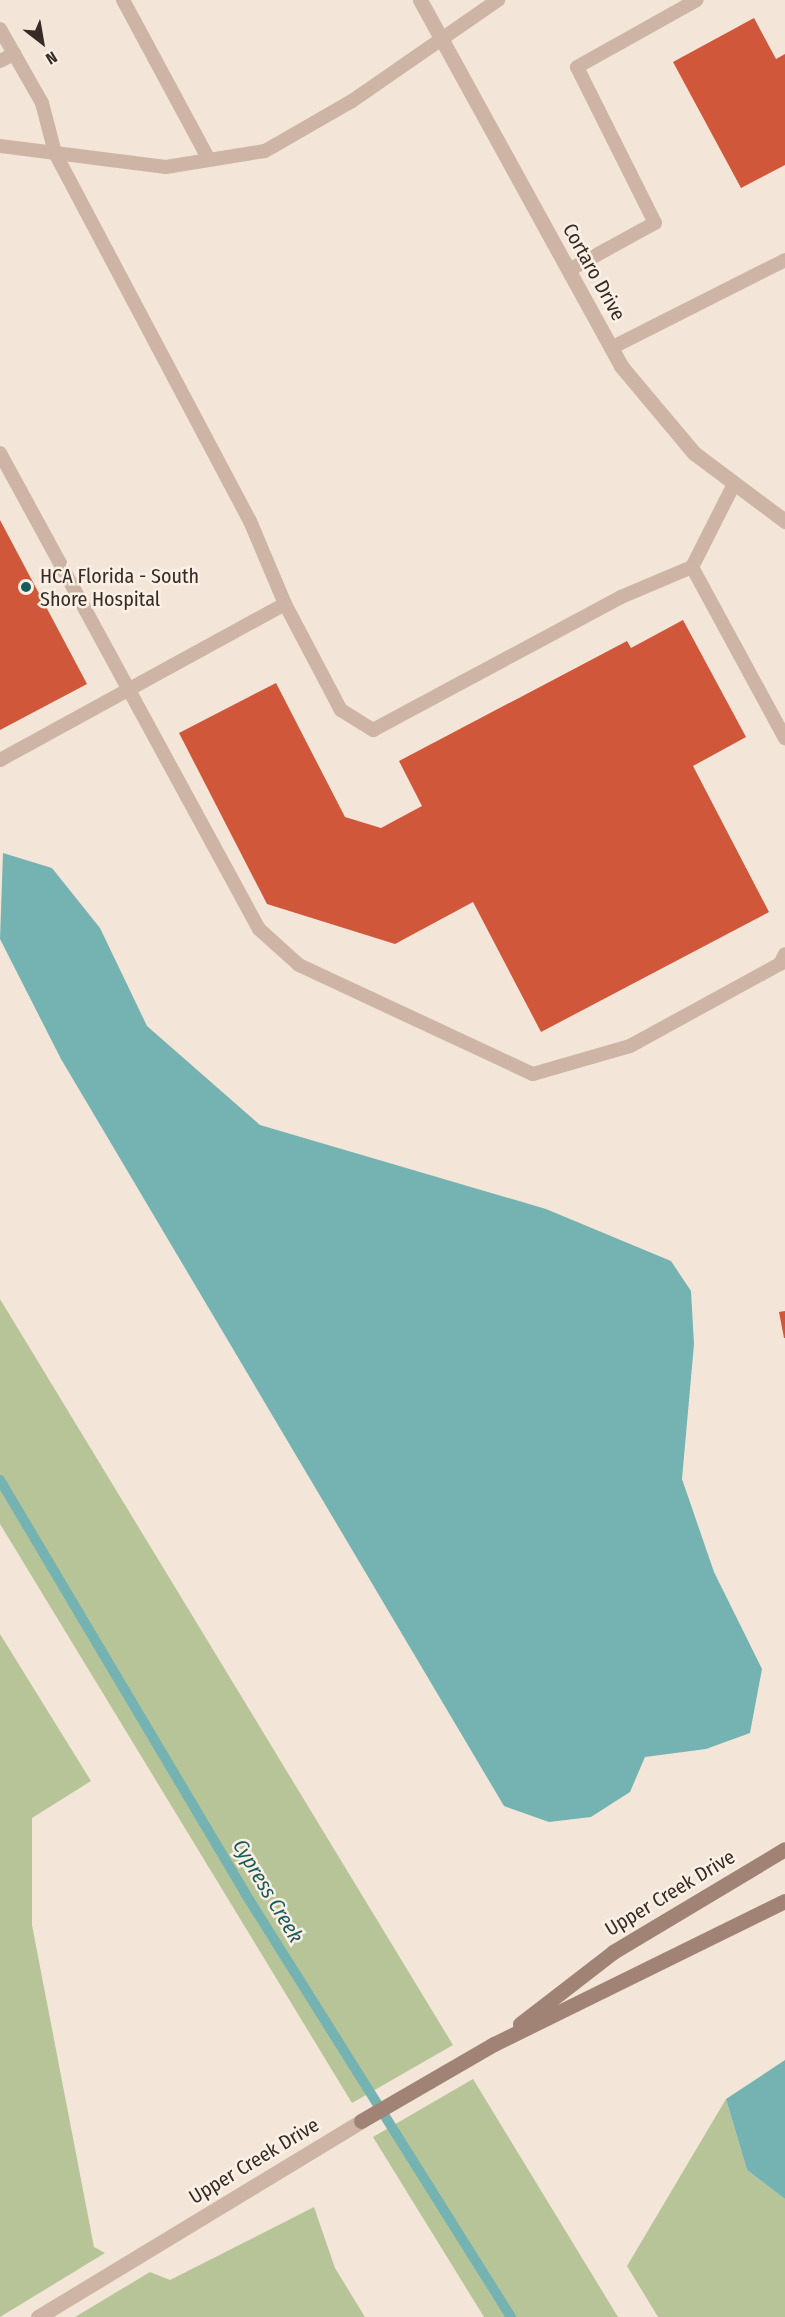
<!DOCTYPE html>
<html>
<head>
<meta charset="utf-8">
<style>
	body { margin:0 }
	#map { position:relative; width:785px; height:2317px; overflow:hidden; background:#f3e6d9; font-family:"Fira Sans Condensed",sans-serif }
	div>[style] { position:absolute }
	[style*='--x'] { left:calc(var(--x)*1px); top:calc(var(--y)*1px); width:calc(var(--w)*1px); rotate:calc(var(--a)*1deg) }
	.green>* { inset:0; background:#b7c498 }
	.water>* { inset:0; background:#75b3b2 }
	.stream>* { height:10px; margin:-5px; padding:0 5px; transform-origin:5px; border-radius:5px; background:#75b3b2 }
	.building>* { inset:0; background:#d0573a }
	.lane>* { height:14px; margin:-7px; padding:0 7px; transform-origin:7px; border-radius:7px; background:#cdb4a4 }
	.street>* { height:15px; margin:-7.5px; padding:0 7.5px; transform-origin:7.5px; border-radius:7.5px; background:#cdb4a4 }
	.secondary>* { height:15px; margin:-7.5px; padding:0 7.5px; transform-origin:7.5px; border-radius:7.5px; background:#a08375 }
	.dots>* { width:16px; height:16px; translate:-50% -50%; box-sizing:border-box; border:3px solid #fbf0e5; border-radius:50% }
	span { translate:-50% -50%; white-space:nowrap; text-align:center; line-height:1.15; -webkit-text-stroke:5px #fbf0e5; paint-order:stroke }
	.street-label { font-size:20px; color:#372b26 }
	.poi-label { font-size:20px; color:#372b26 }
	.left { translate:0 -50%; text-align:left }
	.water-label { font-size:21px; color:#185b5c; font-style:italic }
	.north { position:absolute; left:12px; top:12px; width:60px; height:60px; -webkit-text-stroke:4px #fbf0e5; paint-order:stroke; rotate:149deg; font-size:16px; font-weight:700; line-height:24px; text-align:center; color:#372b26 }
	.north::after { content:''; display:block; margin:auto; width:21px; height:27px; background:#372b26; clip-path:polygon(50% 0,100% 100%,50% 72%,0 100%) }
</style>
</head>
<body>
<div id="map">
	<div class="green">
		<i style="clip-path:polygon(0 1299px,453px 2045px,352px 2103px,0 1524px)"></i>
		<i style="clip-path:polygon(0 1634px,91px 1781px,32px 1818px,32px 1925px,94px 2247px,105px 2253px,0 2317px)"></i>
		<i style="clip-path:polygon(473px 2079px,618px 2317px,484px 2317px,373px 2137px)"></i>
		<i style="clip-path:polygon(726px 2099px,747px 2170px,785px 2199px,785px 2317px,658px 2317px,627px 2266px)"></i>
		<i style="clip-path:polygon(314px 2207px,335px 2268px,365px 2317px,75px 2317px,150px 2272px,170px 2280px)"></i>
	</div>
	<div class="water">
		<i style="clip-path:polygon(3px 853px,52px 868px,100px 928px,147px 1026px,260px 1125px,546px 1209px,671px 1261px,691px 1291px,694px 1344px,682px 1479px,714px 1572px,762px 1669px,750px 1733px,706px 1749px,645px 1757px,630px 1792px,591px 1817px,549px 1822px,504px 1806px,61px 1059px,0 939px)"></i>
		<i style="clip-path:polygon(785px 2060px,785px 2199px,747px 2170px,726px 2099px)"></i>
	</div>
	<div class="stream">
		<i style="--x:0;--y:1480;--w:480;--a:59.3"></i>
		<i style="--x:245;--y:1893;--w:501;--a:57.9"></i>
	</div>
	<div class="building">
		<i style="clip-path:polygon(754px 18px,776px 59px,785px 54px,785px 165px,741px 188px,673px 62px)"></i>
		<i style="clip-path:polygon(0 520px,87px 684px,0 730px)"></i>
		<i style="clip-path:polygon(683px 620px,746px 737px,693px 766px,769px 912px,541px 1032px,473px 902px,395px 944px,267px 904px,179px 733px,276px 683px,345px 817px,381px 828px,422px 806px,399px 761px,627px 641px,631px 648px)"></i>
		<i style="clip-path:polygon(785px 1311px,785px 1338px,784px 1338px,779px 1312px)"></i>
	</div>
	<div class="lane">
		<i style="--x:123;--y:0;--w:179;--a:61.7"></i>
		<i style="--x:0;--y:29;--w:85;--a:60.4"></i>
		<i style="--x:42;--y:103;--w:52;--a:75.4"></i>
		<i style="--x:55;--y:153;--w:416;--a:62.1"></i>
		<i style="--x:250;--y:521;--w:90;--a:67.1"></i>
		<i style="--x:285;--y:604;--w:120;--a:62.2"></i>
		<i style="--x:341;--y:710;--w:38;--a:32"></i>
		<i style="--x:373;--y:730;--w:281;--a:-28.2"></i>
		<i style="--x:621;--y:597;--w:77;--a:-22.9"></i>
		<i style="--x:0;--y:61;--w:16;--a:-27"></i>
		<i style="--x:0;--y:146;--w:167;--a:7.2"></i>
		<i style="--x:166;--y:167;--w:100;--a:-9.2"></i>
		<i style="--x:265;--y:151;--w:100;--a:-29.9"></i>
		<i style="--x:352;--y:101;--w:178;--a:-34.7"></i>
		<i style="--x:569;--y:270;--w:98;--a:-28.7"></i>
		<i style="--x:655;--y:223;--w:174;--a:-116.6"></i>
		<i style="--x:577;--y:67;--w:137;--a:-29.2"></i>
		<i style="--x:611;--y:348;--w:195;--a:-26.8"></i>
		<i style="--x:0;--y:453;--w:542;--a:61.45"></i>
		<i style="--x:259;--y:929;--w:54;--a:42"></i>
		<i style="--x:299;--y:965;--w:258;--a:25"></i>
		<i style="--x:533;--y:1074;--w:101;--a:-16.1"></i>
		<i style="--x:630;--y:1046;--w:171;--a:-28.7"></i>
		<i style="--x:780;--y:964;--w:11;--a:-63"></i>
		<i style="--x:734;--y:484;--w:93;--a:116.8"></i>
		<i style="--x:692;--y:567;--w:195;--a:61.5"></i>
		<i style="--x:0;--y:760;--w:325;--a:-28.7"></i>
	</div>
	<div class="street">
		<i style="--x:420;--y:0;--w:418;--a:61.2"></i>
		<i style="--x:621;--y:366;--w:114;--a:50"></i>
		<i style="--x:694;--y:453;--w:114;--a:36.8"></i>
		<i style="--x:38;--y:2317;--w:378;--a:-31.2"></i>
	</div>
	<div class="secondary">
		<i style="--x:520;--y:2024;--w:118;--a:-37.7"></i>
		<i style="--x:613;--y:1952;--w:200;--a:-30.9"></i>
		<i style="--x:361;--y:2121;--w:154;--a:-30.1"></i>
		<i style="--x:494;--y:2044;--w:324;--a:-26.2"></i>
	</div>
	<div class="dots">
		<i style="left:26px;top:587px;background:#185b5c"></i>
	</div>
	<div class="street-label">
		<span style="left:594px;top:272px;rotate:61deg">Cortaro Drive</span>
		<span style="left:670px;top:1893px;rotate:-31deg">Upper Creek Drive</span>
		<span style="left:254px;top:2161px;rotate:-31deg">Upper Creek Drive</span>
	</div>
	<div class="poi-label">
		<span class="left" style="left:40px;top:588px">HCA Florida - South<br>Shore Hospital</span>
	</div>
	<div class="water-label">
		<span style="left:268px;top:1891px;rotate:59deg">Cypress Creek</span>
	</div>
	<div class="north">N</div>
</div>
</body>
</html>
